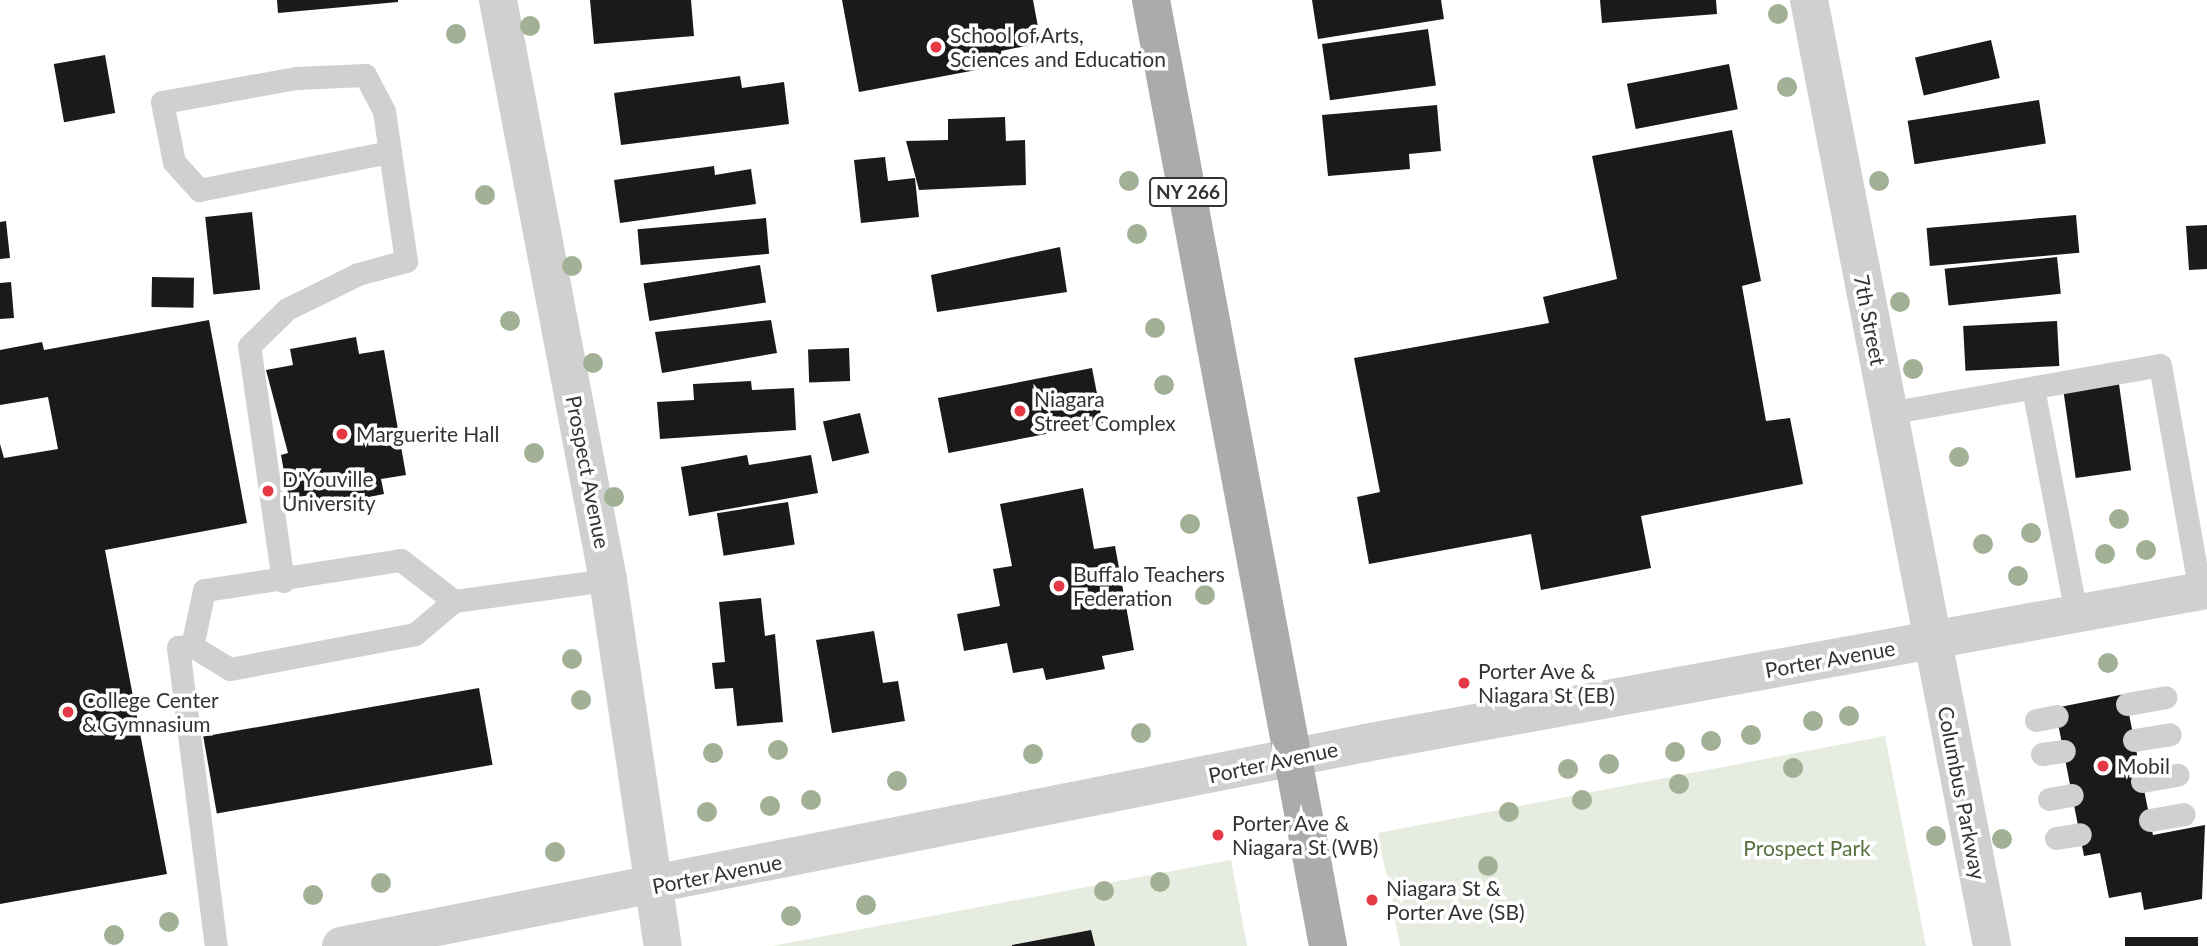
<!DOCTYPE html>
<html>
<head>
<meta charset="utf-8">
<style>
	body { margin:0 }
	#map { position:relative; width:2207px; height:946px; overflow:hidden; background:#fff; font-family:Lato,sans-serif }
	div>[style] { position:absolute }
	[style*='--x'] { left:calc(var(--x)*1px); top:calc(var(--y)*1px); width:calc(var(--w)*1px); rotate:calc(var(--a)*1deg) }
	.green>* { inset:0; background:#e6ecdf }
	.building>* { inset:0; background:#1a1a1a; transform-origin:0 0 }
	.service>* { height:23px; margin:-11.5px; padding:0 11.5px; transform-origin:11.5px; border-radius:11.5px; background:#d0d0d0 }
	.minor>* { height:38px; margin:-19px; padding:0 19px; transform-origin:19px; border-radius:19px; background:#d0d0d0 }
	.tertiary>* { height:38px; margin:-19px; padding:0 19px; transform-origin:19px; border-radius:19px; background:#d0d0d0 }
	.primary>* { height:38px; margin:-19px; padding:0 19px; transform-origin:19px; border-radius:19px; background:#ababab }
	.trees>* { width:20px; height:20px; margin:-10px; border-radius:50%; background:#a2b095 }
	.dots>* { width:19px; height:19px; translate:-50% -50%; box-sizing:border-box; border:4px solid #fff; border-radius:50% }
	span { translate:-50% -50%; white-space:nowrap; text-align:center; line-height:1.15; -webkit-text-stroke:7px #fff; paint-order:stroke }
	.shield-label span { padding:2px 5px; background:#fff; border:2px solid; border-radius:5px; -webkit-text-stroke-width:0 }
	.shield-label { font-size:19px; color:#333; font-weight:700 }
	.poi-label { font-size:21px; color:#333 }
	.left { translate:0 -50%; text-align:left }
	.street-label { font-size:21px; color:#333 }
	.park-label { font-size:21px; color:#56703f }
</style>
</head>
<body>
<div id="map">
	<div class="green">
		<i style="clip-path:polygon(1885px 736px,1926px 946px,1400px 946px,1378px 833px)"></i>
		<i style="clip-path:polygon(1231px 860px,1247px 946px,771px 946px)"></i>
	</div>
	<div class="building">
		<i style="clip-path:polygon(277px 0,398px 0,398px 2px,278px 13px)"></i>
		<i style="clip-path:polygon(590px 0,691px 0,694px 36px,594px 44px)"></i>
		<i style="clip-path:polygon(842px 0,1033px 0,1041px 43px,1001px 51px,1003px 65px,859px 92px)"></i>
		<i style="clip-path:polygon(1312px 0,1441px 0,1444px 19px,1318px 39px)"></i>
		<i style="clip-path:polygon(1600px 0,1716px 0,1717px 14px,1602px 23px)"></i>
		<i style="left:1428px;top:29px;width:57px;height:107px;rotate:82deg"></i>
		<i style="left:1991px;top:40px;width:39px;height:78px;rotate:77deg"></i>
		<i style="left:105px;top:55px;width:59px;height:52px;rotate:80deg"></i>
		<i style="left:1729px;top:64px;width:46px;height:104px;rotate:79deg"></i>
		<i style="clip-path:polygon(740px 76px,742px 88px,784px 82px,789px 124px,621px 145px,614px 93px)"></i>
		<i style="left:2039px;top:100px;width:44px;height:133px;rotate:81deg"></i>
		<i style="clip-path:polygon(1437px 105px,1441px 151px,1409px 154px,1410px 169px,1328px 176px,1322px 115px)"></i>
		<i style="clip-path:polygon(1005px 117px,1006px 141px,1025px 140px,1026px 185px,919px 190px,906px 141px,948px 140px,948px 119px)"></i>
		<i style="clip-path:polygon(1732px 130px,1761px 281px,1742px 286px,1766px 421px,1790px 418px,1803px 484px,1641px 516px,1651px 568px,1541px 590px,1531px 534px,1369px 564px,1357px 497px,1380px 492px,1354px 358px,1549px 323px,1543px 297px,1617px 279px,1592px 156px)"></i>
		<i style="clip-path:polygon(885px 157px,888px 181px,915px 178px,919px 217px,861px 223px,854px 160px)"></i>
		<i style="clip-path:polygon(714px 166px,715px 175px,751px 169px,756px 204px,620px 223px,614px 180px)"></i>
		<i style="left:252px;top:212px;width:78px;height:47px;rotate:84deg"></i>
		<i style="left:2076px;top:215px;width:38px;height:150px;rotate:85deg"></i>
		<i style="left:766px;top:218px;width:36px;height:129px;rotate:85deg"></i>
		<i style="clip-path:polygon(6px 221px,10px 258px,0 259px,0 222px)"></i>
		<i style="clip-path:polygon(2207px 225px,2207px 269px,2189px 270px,2186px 226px)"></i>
		<i style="clip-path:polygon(1060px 247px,1067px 292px,937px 312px,931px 275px)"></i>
		<i style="left:2057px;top:257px;width:37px;height:113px;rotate:84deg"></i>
		<i style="left:760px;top:265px;width:38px;height:118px;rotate:81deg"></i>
		<i style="left:152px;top:277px;width:42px;height:30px;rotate:1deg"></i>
		<i style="clip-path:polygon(11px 282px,14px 318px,0 319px,0 283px)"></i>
		<i style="clip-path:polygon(209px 320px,247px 523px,105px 550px,167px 874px,0 904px,0 444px,4px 458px,58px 449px,48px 397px,0 405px,0 350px,42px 342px,44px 350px)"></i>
		<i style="clip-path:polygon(771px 320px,777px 353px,662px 373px,655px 332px)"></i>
		<i style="left:2057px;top:321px;width:45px;height:94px;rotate:87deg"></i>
		<i style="clip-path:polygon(356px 337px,359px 354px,384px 350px,406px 475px,381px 479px,384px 494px,318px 507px,315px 494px,289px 499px,281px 455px,288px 453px,266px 370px,293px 365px,290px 349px)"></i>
		<i style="left:849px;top:348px;width:33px;height:41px;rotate:88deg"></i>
		<i style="left:1092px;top:368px;width:56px;height:157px;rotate:79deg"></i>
		<i style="clip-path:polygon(751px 381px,752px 390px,794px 388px,796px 430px,660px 439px,657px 402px,694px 400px,693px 384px)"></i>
		<i style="left:2119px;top:384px;width:87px;height:56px;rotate:82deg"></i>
		<i style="left:860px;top:413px;width:41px;height:38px;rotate:77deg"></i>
		<i style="clip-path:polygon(747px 455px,749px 465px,811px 455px,818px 493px,689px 516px,681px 467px)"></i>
		<i style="clip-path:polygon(1083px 488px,1094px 549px,1115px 546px,1134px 650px,1102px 656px,1105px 669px,1046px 680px,1043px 668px,1013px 673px,1007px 643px,964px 651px,957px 614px,1000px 606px,993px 569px,1012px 566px,1000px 504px)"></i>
		<i style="left:788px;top:502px;width:43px;height:72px;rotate:81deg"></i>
		<i style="clip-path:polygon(761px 598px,765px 636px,775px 634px,783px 722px,737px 726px,733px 688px,715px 689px,712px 663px,725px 662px,719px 602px)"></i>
		<i style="clip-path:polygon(874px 631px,883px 683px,898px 681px,905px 721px,832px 733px,816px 640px)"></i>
		<i style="left:479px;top:688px;width:78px;height:280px;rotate:80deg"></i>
		<i style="clip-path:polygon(2125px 694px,2153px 835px,2205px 825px,2202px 899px,2144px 910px,2141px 892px,2109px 898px,2100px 853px,2084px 856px,2055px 708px)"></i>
		<i style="clip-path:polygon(1091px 930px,1095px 946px,1012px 946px,1012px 945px)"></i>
		<i style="left:2198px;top:937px;width:9px;height:73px;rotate:90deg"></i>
	</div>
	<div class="service">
		<i style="--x:2033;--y:388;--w:230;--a:79.2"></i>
		<i style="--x:1888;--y:413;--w:276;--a:-10"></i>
		<i style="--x:2160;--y:365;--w:230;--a:80"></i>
		<i style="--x:283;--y:581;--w:237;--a:-98.2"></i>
		<i style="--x:249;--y:346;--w:53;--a:-44.2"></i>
		<i style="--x:287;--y:309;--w:79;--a:-26.2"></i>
		<i style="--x:358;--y:274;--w:50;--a:-15.2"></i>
		<i style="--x:406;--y:261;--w:110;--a:-98.4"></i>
		<i style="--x:390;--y:152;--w:41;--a:-98.3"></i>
		<i style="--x:384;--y:111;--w:41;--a:-117.8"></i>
		<i style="--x:365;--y:75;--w:69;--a:177.5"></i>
		<i style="--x:296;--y:78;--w:136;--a:169.8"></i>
		<i style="--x:162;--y:102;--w:61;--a:78.7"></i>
		<i style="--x:174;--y:162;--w:38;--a:48"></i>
		<i style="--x:199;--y:190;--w:195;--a:-11.3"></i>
		<i style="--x:454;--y:601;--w:67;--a:-142.3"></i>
		<i style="--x:401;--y:560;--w:199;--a:171.3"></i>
		<i style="--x:204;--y:590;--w:57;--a:102.1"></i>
		<i style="--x:192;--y:646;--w:44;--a:31.2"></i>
		<i style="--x:230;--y:669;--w:188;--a:-10.7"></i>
		<i style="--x:415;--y:634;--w:51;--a:-40.2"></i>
		<i style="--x:454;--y:601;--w:155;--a:-7.8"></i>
		<i style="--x:192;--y:646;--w:14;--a:176"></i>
		<i style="--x:178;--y:647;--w:301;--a:82.8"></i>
		<i style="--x:2127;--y:704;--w:39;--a:-10"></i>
		<i style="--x:2036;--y:720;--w:21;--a:-11"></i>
		<i style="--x:2134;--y:740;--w:36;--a:-9"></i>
		<i style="--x:2042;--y:754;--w:22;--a:-8"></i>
		<i style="--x:2142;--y:781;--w:36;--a:-10"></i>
		<i style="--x:2049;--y:799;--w:23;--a:-10"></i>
		<i style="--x:2150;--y:820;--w:34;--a:-10"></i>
		<i style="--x:2056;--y:838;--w:24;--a:-9"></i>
	</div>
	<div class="minor">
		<i style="--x:498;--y:0;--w:590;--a:79.26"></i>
		<i style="--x:608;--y:580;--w:370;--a:81.5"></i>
		<i style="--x:1809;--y:0;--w:964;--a:79.05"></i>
	</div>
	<div class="tertiary">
		<i style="--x:341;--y:946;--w:1044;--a:-11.21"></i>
		<i style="--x:1365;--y:743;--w:856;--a:-10.3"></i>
	</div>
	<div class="primary">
		<i style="--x:1151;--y:0;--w:962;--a:79.4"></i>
	</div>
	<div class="trees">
		<i style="left:1778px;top:14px"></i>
		<i style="left:530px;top:26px"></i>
		<i style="left:456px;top:34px"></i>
		<i style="left:1787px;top:87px"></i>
		<i style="left:1129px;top:181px"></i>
		<i style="left:1879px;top:181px"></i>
		<i style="left:485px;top:195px"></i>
		<i style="left:1137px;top:234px"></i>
		<i style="left:572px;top:266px"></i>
		<i style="left:1900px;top:302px"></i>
		<i style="left:510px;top:321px"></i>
		<i style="left:1155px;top:328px"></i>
		<i style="left:593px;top:363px"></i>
		<i style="left:1913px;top:369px"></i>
		<i style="left:1164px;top:385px"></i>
		<i style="left:534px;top:453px"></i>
		<i style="left:1959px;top:457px"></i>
		<i style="left:614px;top:497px"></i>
		<i style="left:2119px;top:519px"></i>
		<i style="left:1190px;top:524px"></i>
		<i style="left:2031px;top:533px"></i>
		<i style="left:1983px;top:544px"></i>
		<i style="left:2146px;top:550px"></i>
		<i style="left:2105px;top:554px"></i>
		<i style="left:2018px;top:576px"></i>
		<i style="left:1205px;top:595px"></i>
		<i style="left:572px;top:659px"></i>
		<i style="left:2108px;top:663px"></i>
		<i style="left:581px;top:700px"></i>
		<i style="left:1849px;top:716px"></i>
		<i style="left:1813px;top:721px"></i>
		<i style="left:1141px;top:733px"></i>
		<i style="left:1751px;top:735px"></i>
		<i style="left:1711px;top:741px"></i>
		<i style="left:778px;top:750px"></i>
		<i style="left:1675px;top:752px"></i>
		<i style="left:713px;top:753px"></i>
		<i style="left:1033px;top:754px"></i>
		<i style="left:1609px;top:764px"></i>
		<i style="left:1793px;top:768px"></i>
		<i style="left:1568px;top:769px"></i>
		<i style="left:897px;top:781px"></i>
		<i style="left:1679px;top:784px"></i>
		<i style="left:811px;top:800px"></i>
		<i style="left:1582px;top:800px"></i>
		<i style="left:770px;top:806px"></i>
		<i style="left:707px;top:812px"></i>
		<i style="left:1509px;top:812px"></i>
		<i style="left:1936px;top:836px"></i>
		<i style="left:2002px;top:839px"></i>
		<i style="left:555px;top:852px"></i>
		<i style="left:1488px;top:866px"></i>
		<i style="left:1160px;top:882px"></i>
		<i style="left:381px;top:883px"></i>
		<i style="left:1104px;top:891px"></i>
		<i style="left:313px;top:895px"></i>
		<i style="left:866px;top:905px"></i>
		<i style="left:791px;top:916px"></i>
		<i style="left:169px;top:922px"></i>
		<i style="left:114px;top:935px"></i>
	</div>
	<div class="dots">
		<i style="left:936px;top:47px;background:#e63946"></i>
		<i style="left:1020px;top:411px;background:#e63946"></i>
		<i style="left:342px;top:434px;background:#e63946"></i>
		<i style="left:268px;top:491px;background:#e63946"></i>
		<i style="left:1059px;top:586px;background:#e63946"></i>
		<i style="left:1464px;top:683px;background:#e63946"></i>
		<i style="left:68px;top:712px;background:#e63946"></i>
		<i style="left:2103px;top:766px;background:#e63946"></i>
		<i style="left:1218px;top:835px;background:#e63946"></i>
		<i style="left:1372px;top:900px;background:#e63946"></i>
	</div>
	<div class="shield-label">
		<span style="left:1188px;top:192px">NY 266</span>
	</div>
	<div class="poi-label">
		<span class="left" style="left:950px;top:47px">School of Arts,<br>Sciences and Education</span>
		<span class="left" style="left:1034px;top:411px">Niagara<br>Street Complex</span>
		<span class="left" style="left:356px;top:434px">Marguerite Hall</span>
		<span class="left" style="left:282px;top:491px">D'Youville<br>University</span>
		<span class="left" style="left:1073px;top:586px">Buffalo Teachers<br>Federation</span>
		<span class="left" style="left:1478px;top:683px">Porter Ave &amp;<br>Niagara St (EB)</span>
		<span class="left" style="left:82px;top:712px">College Center<br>&amp; Gymnasium</span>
		<span class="left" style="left:2117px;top:766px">Mobil</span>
		<span class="left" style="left:1232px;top:835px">Porter Ave &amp;<br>Niagara St (WB)</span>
		<span class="left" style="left:1386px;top:900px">Niagara St &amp;<br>Porter Ave (SB)</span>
	</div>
	<div class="street-label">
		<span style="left:1870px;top:320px;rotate:79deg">7th Street</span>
		<span style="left:588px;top:472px;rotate:79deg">Prospect Avenue</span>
		<span style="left:1830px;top:659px;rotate:-10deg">Porter Avenue</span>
		<span style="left:1273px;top:762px;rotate:-12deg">Porter Avenue</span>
		<span style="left:1962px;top:793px;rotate:79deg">Columbus Parkway</span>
		<span style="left:717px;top:874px;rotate:-11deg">Porter Avenue</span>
	</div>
	<div class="park-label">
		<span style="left:1807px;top:848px">Prospect Park</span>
	</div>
</div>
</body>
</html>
